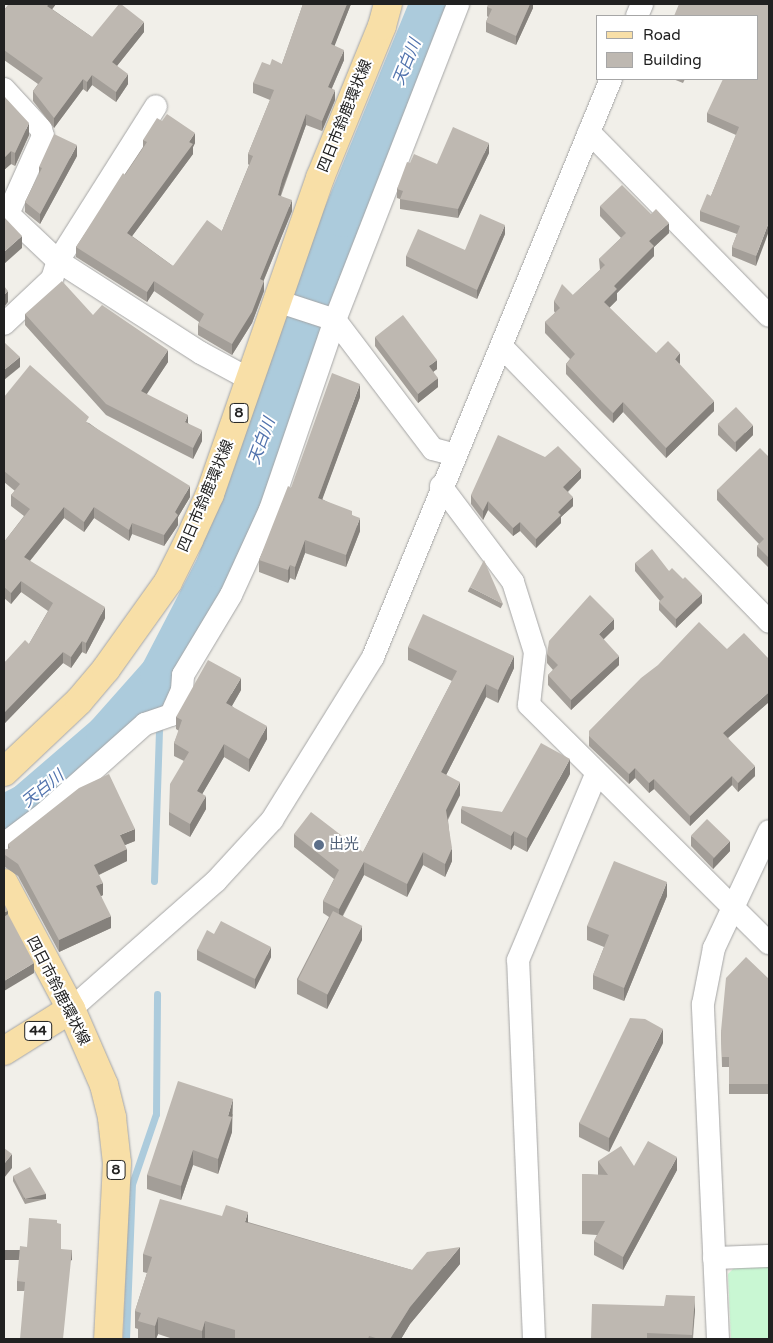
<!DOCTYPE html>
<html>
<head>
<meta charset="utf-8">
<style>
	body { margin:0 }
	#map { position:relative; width:773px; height:1343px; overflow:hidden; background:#f1efe9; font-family:"Varela Round","Noto Sans JP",sans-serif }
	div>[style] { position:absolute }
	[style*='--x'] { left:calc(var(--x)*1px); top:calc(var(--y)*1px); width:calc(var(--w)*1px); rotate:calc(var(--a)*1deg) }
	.park>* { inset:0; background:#c9f7d3 }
	.stream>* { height:7px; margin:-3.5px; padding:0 3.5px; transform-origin:3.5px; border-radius:3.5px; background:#accbdc }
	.river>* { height:42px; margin:-21px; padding:0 21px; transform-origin:21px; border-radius:21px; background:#accbdc }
	.roads { filter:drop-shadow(0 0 1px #a5a5a5) drop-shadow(0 0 1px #a5a5a5) }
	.minor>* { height:22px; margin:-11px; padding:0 11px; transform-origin:11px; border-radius:11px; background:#fff }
	.major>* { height:28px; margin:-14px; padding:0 14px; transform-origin:14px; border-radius:14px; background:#f8dfa7 }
	.wall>* { inset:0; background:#a39e98; transform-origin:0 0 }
	.shaded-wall>* { inset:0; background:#85817c; transform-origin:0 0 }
	.building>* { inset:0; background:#beb8b1; transform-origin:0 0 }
	.dots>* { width:14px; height:14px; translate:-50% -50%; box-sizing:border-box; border:2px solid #fff; border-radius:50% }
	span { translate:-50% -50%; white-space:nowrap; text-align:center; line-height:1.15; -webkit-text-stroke:4px #fff; paint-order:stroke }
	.shield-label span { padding:1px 4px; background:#fff; border:1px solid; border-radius:4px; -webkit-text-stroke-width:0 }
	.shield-label { font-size:14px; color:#212121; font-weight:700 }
	.street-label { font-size:15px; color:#212121 }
	.service-label { font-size:15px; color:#4e5e75 }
	.left { translate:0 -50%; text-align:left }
	.water-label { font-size:16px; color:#5173ad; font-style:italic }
	.frame { position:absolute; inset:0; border:5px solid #212121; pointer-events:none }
	.legend { position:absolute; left:596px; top:15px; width:162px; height:65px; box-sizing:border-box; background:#fff; border:1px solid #a6a6a6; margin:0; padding:6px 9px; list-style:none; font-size:15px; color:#212121 }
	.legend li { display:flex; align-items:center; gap:10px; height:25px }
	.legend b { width:25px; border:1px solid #a6a6a6 }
</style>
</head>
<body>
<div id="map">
	<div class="park">
		<i style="clip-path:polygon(769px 1266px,769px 1339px,731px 1339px,728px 1274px,735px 1267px)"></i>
	</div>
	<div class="stream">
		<i style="--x:154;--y:881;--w:207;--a:-88.1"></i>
		<i style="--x:126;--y:1339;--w:155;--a:-87.8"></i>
		<i style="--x:132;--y:1184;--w:74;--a:-71.1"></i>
		<i style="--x:156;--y:1114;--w:120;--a:-89.5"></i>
	</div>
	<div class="river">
		<i style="--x:4;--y:816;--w:25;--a:-27"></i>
		<i style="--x:26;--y:805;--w:107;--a:-40.8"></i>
		<i style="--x:107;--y:735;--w:81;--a:-48.5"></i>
		<i style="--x:161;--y:674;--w:122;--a:-62.6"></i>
		<i style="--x:217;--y:566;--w:372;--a:-70.1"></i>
		<i style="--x:344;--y:216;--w:229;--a:-67.7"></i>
	</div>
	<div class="roads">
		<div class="minor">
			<i style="--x:637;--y:16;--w:13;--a:-67"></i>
			<i style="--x:4;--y:89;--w:54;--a:47.2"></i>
			<i style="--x:41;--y:129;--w:7;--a:74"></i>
			<i style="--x:43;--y:136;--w:85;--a:114.2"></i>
			<i style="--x:589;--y:132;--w:257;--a:45.6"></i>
			<i style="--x:4;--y:210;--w:74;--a:43.4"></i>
			<i style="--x:58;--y:261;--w:170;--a:32.8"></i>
			<i style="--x:201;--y:353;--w:57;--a:28.4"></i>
			<i style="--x:280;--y:302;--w:58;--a:18.1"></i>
			<i style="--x:335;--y:320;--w:162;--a:52.8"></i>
			<i style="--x:433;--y:449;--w:23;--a:15"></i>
			<i style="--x:4;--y:324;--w:66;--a:-43.2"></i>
			<i style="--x:52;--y:279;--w:19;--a:-72"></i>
			<i style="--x:58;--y:261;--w:183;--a:-57.7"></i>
			<i style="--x:503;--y:348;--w:382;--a:45.8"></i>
			<i style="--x:441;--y:486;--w:120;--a:53.1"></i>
			<i style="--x:513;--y:582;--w:73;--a:72.6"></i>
			<i style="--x:535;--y:652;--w:53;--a:96.5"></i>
			<i style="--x:529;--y:705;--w:338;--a:44.8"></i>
			<i style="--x:4;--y:844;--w:51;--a:-37.1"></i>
			<i style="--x:45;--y:813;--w:134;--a:-41.7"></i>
			<i style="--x:145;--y:724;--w:28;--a:-19"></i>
			<i style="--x:171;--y:715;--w:27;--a:-66"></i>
			<i style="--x:182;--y:690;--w:15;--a:-86"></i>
			<i style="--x:183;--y:675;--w:93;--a:-59"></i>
			<i style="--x:231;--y:595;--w:94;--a:-65.4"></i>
			<i style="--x:270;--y:510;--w:201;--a:-71.1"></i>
			<i style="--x:335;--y:320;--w:339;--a:-68.7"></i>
			<i style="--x:71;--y:1009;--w:193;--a:-41.4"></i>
			<i style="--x:216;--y:881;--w:83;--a:-47.4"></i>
			<i style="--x:272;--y:820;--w:192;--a:-58.2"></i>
			<i style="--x:373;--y:657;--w:625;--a:-67.62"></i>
			<i style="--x:714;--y:1258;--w:55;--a:-2.1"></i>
			<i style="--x:534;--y:1339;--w:379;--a:-92.4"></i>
			<i style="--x:518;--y:960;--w:202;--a:-67.2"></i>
			<i style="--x:718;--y:1339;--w:335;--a:-92.6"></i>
			<i style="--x:703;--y:1004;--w:57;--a:-78.9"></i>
			<i style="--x:714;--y:948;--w:129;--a:-64.8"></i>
		</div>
		<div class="major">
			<i style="--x:4;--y:772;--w:103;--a:-43.4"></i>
			<i style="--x:79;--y:701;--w:42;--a:-49.8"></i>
			<i style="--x:106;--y:669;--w:107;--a:-54.5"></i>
			<i style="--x:168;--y:582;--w:47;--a:-63.4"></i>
			<i style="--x:189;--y:540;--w:51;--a:-65.5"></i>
			<i style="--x:210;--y:494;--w:335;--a:-70.8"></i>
			<i style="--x:320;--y:178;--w:164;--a:-67.8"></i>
			<i style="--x:382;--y:26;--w:23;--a:-75"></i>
			<i style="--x:4;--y:883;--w:143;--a:62"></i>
			<i style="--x:71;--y:1009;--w:83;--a:66.5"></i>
			<i style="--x:104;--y:1085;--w:34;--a:76"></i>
			<i style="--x:112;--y:1118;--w:45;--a:83.7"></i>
			<i style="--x:117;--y:1163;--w:176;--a:92.9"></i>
			<i style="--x:4;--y:1051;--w:79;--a:-32.1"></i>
		</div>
	</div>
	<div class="wall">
		<i style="clip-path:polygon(9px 4px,56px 4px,52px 9px,92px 37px,144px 32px,117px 66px,128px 84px,116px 102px,92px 85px,87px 92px,83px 89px,54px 128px,33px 101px,33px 91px,38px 84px,4px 60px,4px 10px)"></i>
		<i style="clip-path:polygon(303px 4px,351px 4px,334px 46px,344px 60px,332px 88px,335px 100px,322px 131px,306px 125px,281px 196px,292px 211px,264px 280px,264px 291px,252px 323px,232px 355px,198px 335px,198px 325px,199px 322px,154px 291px,147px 302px,76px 257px,76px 247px,143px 147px,143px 140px,195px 143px,193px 147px,193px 154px,132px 236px,173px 266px,222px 231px,249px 165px,248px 164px,248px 154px,270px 100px,253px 93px,253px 83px,270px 65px,282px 64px)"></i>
		<i style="clip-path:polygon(533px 4px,533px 8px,516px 45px,486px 32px,486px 22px,488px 17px,487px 16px,487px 7px)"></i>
		<i style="clip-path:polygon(769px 4px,756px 266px,732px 256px,732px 247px,737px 234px,700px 221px,700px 211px,711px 196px,736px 135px,707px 122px,707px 113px,757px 79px)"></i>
		<i style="clip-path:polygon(673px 79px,685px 79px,683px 83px)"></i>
		<i style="clip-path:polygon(4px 96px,29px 135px,15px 166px,11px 164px,4px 170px)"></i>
		<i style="clip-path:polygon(489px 153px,458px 218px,400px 209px,400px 199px,397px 198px,397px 189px,410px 163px,437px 164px)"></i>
		<i style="clip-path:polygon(77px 156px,40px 224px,25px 212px,25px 202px,39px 174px,39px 167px)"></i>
		<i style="clip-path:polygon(600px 206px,669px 233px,654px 247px,654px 256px,617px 293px,617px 300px,609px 308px,656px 353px,680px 363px,679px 364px,714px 411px,666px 458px,623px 412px,613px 423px,600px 410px,566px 374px,566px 364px,570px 359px,545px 333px,545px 322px,555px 313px,554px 311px,554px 301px,573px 295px,600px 270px,599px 259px,621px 238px,600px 216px)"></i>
		<i style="clip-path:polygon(505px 234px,477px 299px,406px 266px,406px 256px,465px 250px)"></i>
		<i style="clip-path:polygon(25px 314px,93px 315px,168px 362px,146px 394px,188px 423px,202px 441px,193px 459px,106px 415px,25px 325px)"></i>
		<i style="clip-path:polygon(375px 337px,437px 369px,433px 372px,438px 387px,418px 403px,375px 346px)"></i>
		<i style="clip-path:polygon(4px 397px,89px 423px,190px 497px,178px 517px,178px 525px,164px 546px,132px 534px,129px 541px,94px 518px,84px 532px,64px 518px,30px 561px,105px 618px,86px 654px,82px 652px,71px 668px,63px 663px,4px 724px,4px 663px,29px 644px,48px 611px,21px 592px,11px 604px,4px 598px,4px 542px,24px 516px,11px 506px,11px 495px,15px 491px,4px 482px)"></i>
		<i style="clip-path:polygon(360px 397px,322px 499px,352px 515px,360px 531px,346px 567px,305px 553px,295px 580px,290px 578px,288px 583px,259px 572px,259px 560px,291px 488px)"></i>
		<i style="clip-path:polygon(718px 424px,753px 435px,736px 452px,718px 435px)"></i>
		<i style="clip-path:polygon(769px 457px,769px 568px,757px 556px,757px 546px,759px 544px,717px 500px,717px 490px)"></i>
		<i style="clip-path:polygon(581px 478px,568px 492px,573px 506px,561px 517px,561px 523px,536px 548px,520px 531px,513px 536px,488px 510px,483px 520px,471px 504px,471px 495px)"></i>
		<i style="clip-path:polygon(635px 563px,669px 571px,702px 603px,676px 628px,659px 610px,659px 602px,660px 601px,635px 571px)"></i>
		<i style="left:470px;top:587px;width:37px;height:5px;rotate:27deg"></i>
		<i style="clip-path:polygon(614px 629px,603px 639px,619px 665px,571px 710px,548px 685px,548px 675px,553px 670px,547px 663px,547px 654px)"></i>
		<i style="clip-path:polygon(408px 647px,514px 668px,498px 703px,486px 697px,446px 775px,460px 795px,448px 820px,452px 861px,445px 877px,423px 865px,407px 897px,364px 875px,343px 916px,362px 940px,327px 1009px,297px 994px,297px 979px,329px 917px,323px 913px,323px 901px,334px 879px,294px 847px,294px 834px,363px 852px,452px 681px,408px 660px)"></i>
		<i style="clip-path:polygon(241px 690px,232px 706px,267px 739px,249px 772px,224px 757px,202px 794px,206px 809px,190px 837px,169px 825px,169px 812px,184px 761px,174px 756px,174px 743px,179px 731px,176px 729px,176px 717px)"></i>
		<i style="clip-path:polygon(769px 702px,728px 738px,755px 776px,738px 792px,732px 785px,690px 826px,654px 789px,649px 793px,635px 778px,629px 784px,589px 746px,589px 731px)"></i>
		<i style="clip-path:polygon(570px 774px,527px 852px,514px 845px,511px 850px,461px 823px,461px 809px,502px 812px)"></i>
		<i style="clip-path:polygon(691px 836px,730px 851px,713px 869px,691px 846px)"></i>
		<i style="clip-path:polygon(135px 841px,125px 845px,127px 861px,99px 875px,103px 895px,101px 896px,111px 928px,59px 952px,18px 876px,5px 867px,4px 850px,8px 849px,8px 844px)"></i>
		<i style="clip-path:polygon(667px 896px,624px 1001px,593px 989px,593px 975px,604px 947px,587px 940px,587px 926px)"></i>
		<i style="clip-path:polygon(214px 934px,271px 957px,255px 989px,197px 960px,197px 950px)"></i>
		<i style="clip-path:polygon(769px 979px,769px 1094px,729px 1094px,729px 1067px,722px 1067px,721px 1031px)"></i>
		<i style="clip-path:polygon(663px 1043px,609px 1152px,579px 1137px,579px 1123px)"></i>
		<i style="clip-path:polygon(233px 1114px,232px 1117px,232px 1132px,218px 1174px,193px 1165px,181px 1200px,147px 1189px,147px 1175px)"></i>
		<i style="clip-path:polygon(598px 1161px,634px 1166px,677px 1170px,623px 1270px,594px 1255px,594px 1241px,597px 1235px,582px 1234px,582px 1174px,598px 1175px)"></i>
		<i style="clip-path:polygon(13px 1176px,46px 1199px,25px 1204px,13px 1181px)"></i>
		<i style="clip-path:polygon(222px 1216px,248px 1222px,412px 1270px,460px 1264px,410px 1324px,401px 1339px,208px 1339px,205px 1338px,205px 1339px,173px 1339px,158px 1334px,156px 1339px,142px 1339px,138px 1338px,138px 1329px,135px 1328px,135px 1311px,147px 1273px,143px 1272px,143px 1254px)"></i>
		<i style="clip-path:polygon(57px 1223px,61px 1249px,72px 1260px,24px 1291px,17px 1291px,17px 1281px,27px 1247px)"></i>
		<i style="clip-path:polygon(695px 1310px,693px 1339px,591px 1339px)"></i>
	</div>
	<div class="shaded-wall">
		<i style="clip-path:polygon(49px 4px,56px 4px,47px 16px,47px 6px)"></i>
		<i style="clip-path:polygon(347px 4px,351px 4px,331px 55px,331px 44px)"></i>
		<i style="clip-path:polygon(530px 4px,533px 4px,533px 8px,516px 45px,516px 36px)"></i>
		<i style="clip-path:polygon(144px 22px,144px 32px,112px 72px,112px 62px)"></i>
		<i style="clip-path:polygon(344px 50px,344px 60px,328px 97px,328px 87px)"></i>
		<i style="clip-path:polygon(128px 74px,128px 84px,116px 102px,116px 92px)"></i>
		<i style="clip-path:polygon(92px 75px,92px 85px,87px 92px,87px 82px)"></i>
		<i style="clip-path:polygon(83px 79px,83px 89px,54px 128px,54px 118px)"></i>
		<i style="clip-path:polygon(335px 90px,335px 100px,322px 131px,322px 121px)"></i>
		<i style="clip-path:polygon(306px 114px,306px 125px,282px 190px,278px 205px,278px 195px,282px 180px)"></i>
		<i style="clip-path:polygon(29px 123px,29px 135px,15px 166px,15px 153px)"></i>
		<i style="clip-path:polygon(195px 133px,195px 143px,193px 147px,193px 154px,127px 243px,127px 233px)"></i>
		<i style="clip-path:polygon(489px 143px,489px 153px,458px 218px,458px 209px)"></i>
		<i style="clip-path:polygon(77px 145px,77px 156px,40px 224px,40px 214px)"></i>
		<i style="clip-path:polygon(11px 151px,11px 164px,4px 170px,4px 158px)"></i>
		<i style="clip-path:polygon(292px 200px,292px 211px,260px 289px,260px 279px)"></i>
		<i style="clip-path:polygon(769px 222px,769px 231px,756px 266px,756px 256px)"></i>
		<i style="clip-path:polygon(669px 223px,669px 233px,654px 247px,654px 256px,617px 293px,617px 300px,604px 313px,604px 302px,614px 286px,649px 241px)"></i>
		<i style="clip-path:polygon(505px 225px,505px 234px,477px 299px,477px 290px)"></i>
		<i style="clip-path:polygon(22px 236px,22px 248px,4px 264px,4px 252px)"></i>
		<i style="clip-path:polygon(154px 281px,154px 291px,147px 302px,147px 292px)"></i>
		<i style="clip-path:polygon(264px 281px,264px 291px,252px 323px,232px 355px,232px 344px)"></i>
		<i style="clip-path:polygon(8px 291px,8px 302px,4px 307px,4px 295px)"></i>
		<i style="clip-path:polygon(168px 350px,168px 362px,141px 403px,141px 391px)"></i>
		<i style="clip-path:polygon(680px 353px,680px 363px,675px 369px,675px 359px)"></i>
		<i style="clip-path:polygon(20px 357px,20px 367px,4px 380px,4px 370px)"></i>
		<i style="clip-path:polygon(437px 360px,437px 369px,429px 375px,429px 366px)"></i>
		<i style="clip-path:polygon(438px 378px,438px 387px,418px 403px,418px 394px)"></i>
		<i style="clip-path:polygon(360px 384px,360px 397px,318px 511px,318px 498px)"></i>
		<i style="clip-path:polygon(714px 401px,714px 411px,666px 458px,666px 448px)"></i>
		<i style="clip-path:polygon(623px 402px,623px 412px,613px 423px,613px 413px)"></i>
		<i style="clip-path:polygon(188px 415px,188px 426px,185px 422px)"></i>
		<i style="clip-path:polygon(753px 425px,753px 435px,736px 452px,736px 442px)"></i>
		<i style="clip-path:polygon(202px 430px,202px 441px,193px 459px,193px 448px)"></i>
		<i style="clip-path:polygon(581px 469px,581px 478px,563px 496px,563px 487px)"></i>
		<i style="clip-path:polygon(190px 486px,190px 497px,178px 517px,178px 525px,164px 546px,164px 535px,175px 512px)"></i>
		<i style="clip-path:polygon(573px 497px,573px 506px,561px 517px,561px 523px,536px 548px,536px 539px,558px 512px)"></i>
		<i style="clip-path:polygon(488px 501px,488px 510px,483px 520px,483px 511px)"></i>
		<i style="clip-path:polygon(64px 507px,64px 518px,24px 568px,24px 557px)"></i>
		<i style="clip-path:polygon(94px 507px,94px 518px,84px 532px,84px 522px)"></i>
		<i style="clip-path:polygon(360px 518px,360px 531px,346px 567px,346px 555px)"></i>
		<i style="clip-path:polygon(520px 522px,520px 531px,513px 536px,513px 528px)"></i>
		<i style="clip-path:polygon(132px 523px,132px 534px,129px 541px,129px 530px)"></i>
		<i style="clip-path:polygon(305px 540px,305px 553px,295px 580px,295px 567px)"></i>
		<i style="clip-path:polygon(290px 565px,290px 578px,288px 583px,288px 570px)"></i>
		<i style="clip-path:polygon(21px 581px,21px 592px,11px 604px,11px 593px)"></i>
		<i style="clip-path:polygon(702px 594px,702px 603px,676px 628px,676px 619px)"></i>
		<i style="clip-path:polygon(105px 607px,105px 618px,86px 654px,86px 643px)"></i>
		<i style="clip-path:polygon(614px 619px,614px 629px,599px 644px,599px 634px)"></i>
		<i style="clip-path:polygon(82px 641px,82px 652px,71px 668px,71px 657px)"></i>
		<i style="clip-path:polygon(63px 652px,63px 663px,4px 724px,4px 713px)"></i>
		<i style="clip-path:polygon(514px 656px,514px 668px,498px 703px,498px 690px)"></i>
		<i style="clip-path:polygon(619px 656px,619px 665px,571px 710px,571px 700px)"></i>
		<i style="clip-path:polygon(241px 678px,241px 690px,226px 716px,226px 703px)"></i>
		<i style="clip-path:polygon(486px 684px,486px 697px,441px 785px,441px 772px)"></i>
		<i style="clip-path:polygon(769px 692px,769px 702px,723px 742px,723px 733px)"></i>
		<i style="clip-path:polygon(267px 726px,267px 739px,249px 772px,249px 759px)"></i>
		<i style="clip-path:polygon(224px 744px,224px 757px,197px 803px,197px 791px)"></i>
		<i style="clip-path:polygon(570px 759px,570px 774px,527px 852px,527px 838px)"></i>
		<i style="clip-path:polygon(755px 766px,755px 776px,738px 792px,738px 783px)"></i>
		<i style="clip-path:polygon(635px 768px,635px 778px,629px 784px,629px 774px)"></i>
		<i style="clip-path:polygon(732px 776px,732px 785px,690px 826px,690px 816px)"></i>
		<i style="clip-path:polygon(654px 779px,654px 789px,649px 793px,649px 783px)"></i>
		<i style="clip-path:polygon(460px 782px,460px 795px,446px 822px,446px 810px)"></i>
		<i style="clip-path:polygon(206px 796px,206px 809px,190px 837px,190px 824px)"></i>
		<i style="clip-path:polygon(135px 829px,135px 841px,120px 847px,120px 835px)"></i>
		<i style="clip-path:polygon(514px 831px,514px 845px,511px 850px,511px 836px)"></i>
		<i style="clip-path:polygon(730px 841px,730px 851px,713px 869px,713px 859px)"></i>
		<i style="clip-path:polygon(452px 848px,452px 861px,445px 877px,445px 864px)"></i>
		<i style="clip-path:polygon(127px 849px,127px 861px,94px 877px,94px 865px)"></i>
		<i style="clip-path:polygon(423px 852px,423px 865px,407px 897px,407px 884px)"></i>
		<i style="clip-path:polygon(5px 855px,5px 867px,4px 868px,4px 856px)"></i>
		<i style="clip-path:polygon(364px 862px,364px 875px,339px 922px,339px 909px)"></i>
		<i style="clip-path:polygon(667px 882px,667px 896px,624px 1001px,624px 988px)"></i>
		<i style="clip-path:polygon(103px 883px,103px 895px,96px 899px,96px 886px)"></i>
		<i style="clip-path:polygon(8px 911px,8px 923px,4px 924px,4px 912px)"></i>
		<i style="clip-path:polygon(111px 916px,111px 928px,59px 952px,59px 940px)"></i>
		<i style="clip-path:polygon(362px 926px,362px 940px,327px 1009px,327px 995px)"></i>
		<i style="clip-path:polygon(271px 947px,271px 957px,255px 989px,255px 979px)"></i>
		<i style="clip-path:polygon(34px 963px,34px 973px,4px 991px,4px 981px)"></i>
		<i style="clip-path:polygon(663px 1029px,663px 1043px,609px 1152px,609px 1138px)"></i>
		<i style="clip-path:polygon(233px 1099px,232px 1132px,218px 1174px,218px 1159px,228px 1116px)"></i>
		<i style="clip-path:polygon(193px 1150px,193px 1165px,181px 1200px,181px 1186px)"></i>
		<i style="clip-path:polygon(12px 1154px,12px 1168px,4px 1178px,4px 1164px)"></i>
		<i style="clip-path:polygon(677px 1157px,677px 1170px,623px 1270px,623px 1257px)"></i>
		<i style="left:46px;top:1194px;width:5px;height:22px;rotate:90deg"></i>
		<i style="clip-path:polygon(248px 1212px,248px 1229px,245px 1222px)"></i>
		<i style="clip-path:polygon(460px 1247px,460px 1264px,410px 1324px,401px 1339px,390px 1339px,410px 1307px)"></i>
		<i style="left:72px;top:1250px;width:10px;height:89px;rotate:90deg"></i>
		<i style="clip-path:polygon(695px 1296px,695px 1310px,692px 1339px)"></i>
		<i style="clip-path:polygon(158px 1317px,158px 1334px,156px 1339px,155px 1339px,155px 1326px)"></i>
		<i style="clip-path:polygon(205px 1321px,205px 1339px,202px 1339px,202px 1331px)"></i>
	</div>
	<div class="building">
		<i style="clip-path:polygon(9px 4px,49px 4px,47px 6px,92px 37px,119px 4px,121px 4px,144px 22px,112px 62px,128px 74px,116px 92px,92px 75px,87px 82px,83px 79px,54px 118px,33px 91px,43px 78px,4px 50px,4px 10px)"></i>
		<i style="clip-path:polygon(303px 4px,347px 4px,331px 44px,344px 50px,328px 87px,335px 90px,322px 121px,306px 114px,282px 180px,278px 195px,292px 200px,260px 279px,264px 281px,252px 312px,232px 344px,198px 325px,204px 314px,154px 281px,147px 292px,76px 247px,123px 173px,125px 175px,147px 142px,143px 140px,157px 118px,162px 121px,167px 114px,195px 133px,189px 142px,193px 144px,127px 233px,173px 266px,207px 220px,222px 231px,253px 156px,248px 154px,274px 90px,253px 83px,262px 62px,270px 65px,272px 59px,282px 64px)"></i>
		<i style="clip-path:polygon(488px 4px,530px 4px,516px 36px,486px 22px,492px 9px,487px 7px)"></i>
		<i style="clip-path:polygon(679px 4px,769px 4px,769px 222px,756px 256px,732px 247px,740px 226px,700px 211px,707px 194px,711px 196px,739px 127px,707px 113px,723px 79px,757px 79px,757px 16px,674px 16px)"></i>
		<i style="clip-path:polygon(4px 96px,29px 123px,15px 153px,11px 151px,4px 158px)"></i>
		<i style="clip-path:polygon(453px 127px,489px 143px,458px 209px,400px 199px,403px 191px,397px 189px,407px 162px,410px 163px,414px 154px,437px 164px)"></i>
		<i style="clip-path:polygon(54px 134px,77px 145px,40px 214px,25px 202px,42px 168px,39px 167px)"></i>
		<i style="clip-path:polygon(622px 185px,651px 214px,656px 209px,669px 223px,649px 241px,654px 246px,614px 286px,617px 289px,604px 302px,656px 353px,668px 341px,680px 353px,675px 359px,714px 401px,666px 448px,623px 402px,613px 413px,600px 400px,566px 364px,575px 354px,545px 322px,560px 308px,554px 301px,562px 284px,573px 295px,605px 265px,599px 259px,626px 233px,600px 206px)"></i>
		<i style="clip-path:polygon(480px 214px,505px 225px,477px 290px,406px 256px,418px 229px,465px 250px)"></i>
		<i style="clip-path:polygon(4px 217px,22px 236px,4px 252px)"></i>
		<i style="clip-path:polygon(62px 281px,93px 315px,102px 305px,168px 350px,141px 391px,188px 415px,185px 422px,202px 430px,193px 448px,106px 404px,25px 314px)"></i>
		<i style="clip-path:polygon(4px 286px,8px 291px,4px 295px)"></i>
		<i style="clip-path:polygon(403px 315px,437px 360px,429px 366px,438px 378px,418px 394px,375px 337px)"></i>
		<i style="clip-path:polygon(4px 342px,20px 357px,4px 370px)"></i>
		<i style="clip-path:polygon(30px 365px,89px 417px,86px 422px,190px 486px,175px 512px,178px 515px,164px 535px,132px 523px,129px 530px,94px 507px,84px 522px,64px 507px,24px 557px,105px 607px,86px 643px,82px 641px,71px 657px,63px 652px,4px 713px,4px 663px,25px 640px,29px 644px,53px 603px,21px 581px,11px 593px,4px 587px,4px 542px,30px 509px,11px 495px,20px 484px,4px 471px,4px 397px)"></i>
		<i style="clip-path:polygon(332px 373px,360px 384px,318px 498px,352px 511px,352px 515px,360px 518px,346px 555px,305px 540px,295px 567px,290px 565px,288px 570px,259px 560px,288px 486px,291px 488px)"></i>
		<i style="left:736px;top:407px;width:25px;height:25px;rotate:47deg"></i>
		<i style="clip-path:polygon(498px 435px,545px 457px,558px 446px,581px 469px,563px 487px,573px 497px,558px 512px,561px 515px,536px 539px,520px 522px,513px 528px,488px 501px,483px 511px,471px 495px)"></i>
		<i style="clip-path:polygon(760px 448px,769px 457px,769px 558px,757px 546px,764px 539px,717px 490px)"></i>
		<i style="clip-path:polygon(652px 549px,669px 571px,672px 568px,683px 579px,685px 577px,702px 594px,676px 619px,659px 602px,664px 597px,635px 563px)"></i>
		<i style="clip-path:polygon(484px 560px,503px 604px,470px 587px)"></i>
		<i style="clip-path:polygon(590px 595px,614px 619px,599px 634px,619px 656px,571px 700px,548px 675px,558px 665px,547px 654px,549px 641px)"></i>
		<i style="clip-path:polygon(423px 614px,514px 656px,498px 690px,486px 684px,441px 772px,460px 782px,446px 810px,452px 848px,445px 864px,423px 852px,407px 884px,364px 862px,339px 909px,323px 901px,339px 870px,294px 834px,311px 812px,363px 852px,457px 671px,408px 647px)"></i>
		<i style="clip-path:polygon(699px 622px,727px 649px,744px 633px,769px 659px,769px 692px,723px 733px,755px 766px,738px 783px,732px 776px,690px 816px,654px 779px,649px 783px,635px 768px,629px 774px,589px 736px,589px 731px,641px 678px,658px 665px)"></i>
		<i style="clip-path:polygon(208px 660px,241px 678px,226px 703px,267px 726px,249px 759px,224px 744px,197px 791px,206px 796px,190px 824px,169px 812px,170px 784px,189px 752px,174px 743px,182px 720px,176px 717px)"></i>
		<i style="clip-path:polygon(541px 743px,570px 759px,527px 838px,514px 831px,511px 836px,461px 809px,462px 806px,502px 812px)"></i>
		<i style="clip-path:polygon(109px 774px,135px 829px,120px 835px,127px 849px,94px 865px,103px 883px,96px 886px,111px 916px,59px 940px,18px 864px,5px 855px,4px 856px,4px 850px,10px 848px,8px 844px,79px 788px)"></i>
		<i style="left:707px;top:819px;width:32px;height:23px;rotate:44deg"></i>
		<i style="clip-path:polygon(614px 861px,667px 882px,624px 988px,593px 975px,609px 935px,587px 926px)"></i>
		<i style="clip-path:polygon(4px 903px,8px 911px,4px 912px)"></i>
		<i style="left:333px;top:911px;width:33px;height:77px;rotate:27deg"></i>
		<i style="clip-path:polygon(8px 914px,34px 963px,4px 981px,4px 917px)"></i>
		<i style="clip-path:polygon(221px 921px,271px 947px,255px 979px,197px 950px,207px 930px,214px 934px)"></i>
		<i style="clip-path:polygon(746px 957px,769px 979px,769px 1084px,729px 1084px,729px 1057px,722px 1057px,721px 1031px,726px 978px)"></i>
		<i style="clip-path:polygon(630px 1018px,645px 1019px,663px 1029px,609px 1138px,579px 1123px)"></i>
		<i style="clip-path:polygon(178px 1081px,233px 1099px,228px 1116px,232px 1117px,218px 1159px,193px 1150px,181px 1186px,147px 1175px)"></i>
		<i style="clip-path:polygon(648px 1141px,677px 1157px,623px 1257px,594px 1241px,605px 1221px,582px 1221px,582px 1174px,608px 1175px,598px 1161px,621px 1146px,634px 1166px)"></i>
		<i style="clip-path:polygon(4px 1148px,12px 1154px,4px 1164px)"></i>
		<i style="clip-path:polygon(30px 1167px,46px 1194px,25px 1199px,13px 1176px)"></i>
		<i style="clip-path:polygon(160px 1199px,222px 1216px,226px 1205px,248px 1212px,245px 1222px,412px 1270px,427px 1252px,460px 1247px,410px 1307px,390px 1339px,379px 1339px,369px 1336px,368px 1339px,235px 1339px,235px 1330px,205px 1321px,202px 1331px,158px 1317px,155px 1326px,138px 1321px,141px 1313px,135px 1311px,152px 1257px,143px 1254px)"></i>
		<i style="clip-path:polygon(29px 1218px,57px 1220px,57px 1223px,61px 1224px,61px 1249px,72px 1250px,63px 1339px,20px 1339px,25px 1282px,17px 1281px,20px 1246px,27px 1247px)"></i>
		<i style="clip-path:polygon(666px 1295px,695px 1296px,692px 1335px,647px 1333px,647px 1339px,591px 1339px,592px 1304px,664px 1306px)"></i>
	</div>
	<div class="dots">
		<i style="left:319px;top:845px;background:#5c6f8a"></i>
	</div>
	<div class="shield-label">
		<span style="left:239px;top:413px">8</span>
		<span style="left:38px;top:1031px">44</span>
		<span style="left:116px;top:1170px">8</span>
	</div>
	<div class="street-label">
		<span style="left:345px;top:116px;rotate:-68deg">四日市鈴鹿環状線</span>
		<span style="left:206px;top:496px;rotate:-67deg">四日市鈴鹿環状線</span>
		<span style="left:58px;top:991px;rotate:63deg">四日市鈴鹿環状線</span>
	</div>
	<div class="service-label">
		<span class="left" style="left:329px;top:845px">出光</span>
	</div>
	<div class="water-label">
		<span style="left:407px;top:62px;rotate:-68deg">天白川</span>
		<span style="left:262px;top:441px;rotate:-70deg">天白川</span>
		<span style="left:43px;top:789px;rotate:-39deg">天白川</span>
	</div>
	<div class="frame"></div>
	<ul class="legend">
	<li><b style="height:6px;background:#f8dfa7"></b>Road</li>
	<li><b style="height:14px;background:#beb8b1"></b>Building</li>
	</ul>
</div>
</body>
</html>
